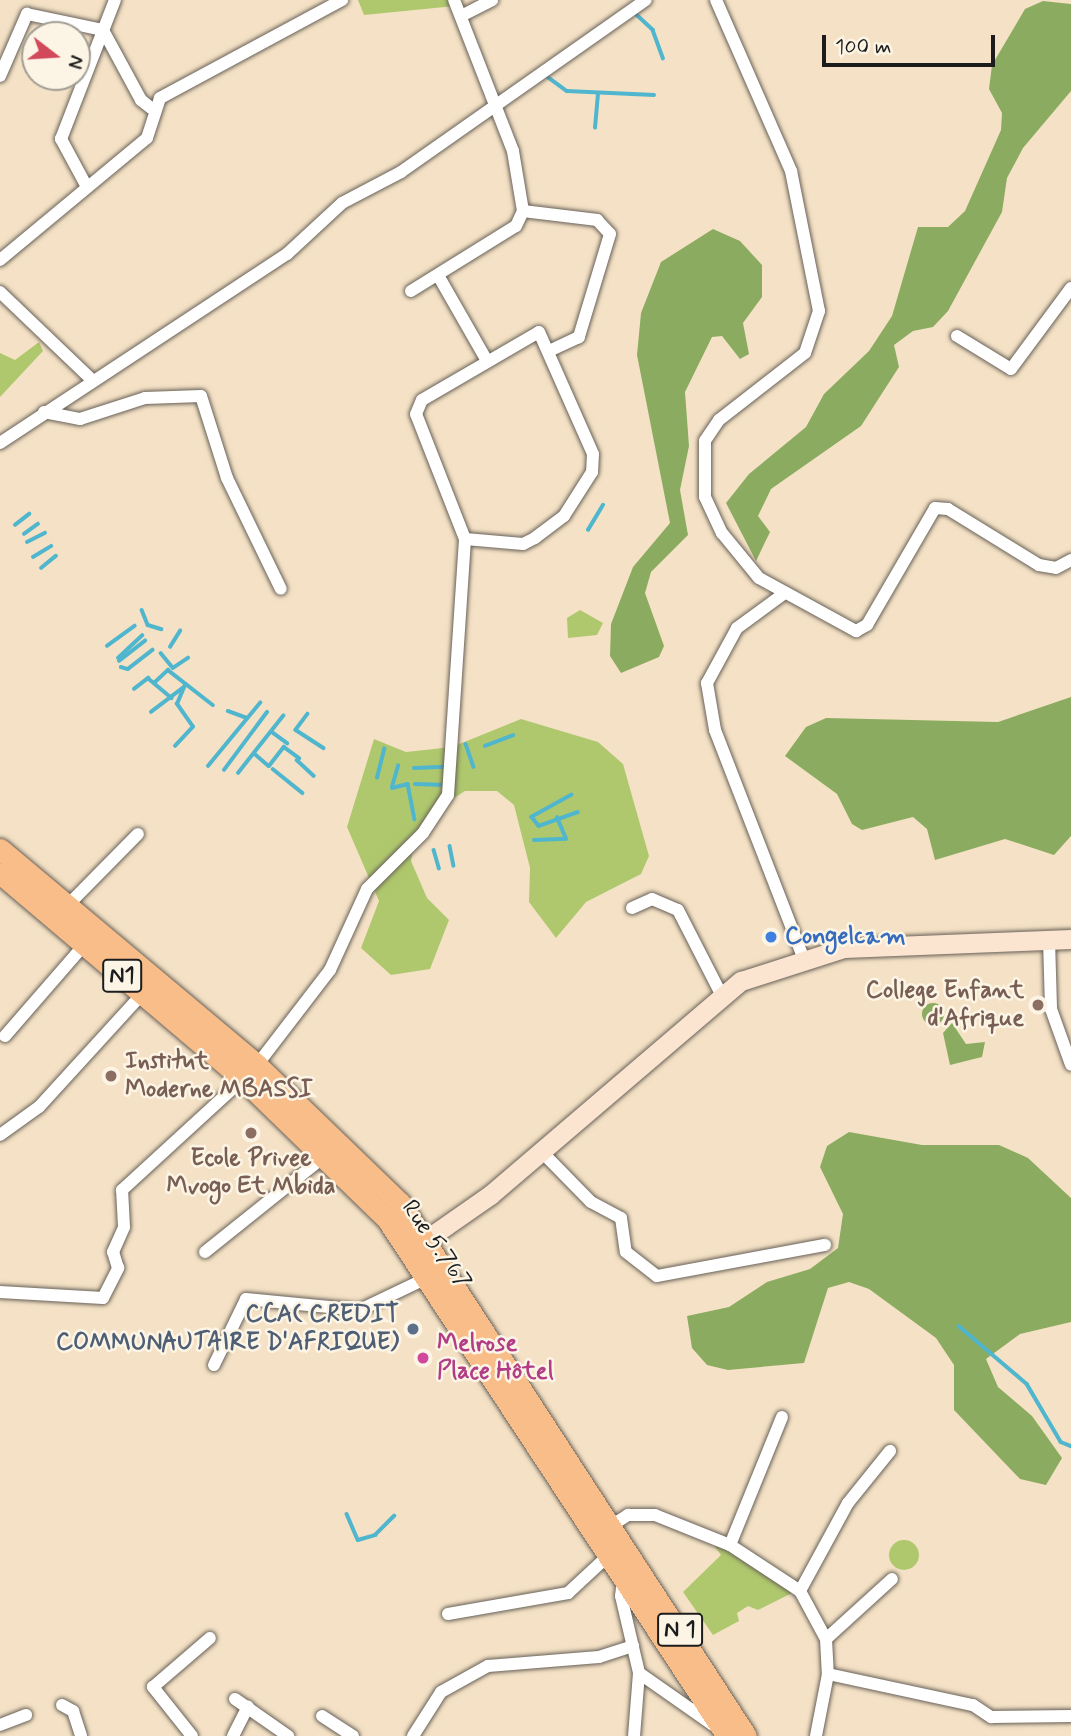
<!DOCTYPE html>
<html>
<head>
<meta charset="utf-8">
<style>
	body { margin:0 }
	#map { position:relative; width:1071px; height:1736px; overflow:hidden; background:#f5e2c6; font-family:Mynerve,sans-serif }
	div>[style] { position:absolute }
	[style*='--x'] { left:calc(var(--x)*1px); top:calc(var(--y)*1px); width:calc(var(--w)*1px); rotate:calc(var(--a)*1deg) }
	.green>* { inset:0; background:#afc86d }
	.round { border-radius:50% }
	.forest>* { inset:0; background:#8bac60 }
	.stream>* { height:3.5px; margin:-1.75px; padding:0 1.75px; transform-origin:1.75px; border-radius:1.75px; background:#4fb6ce }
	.roads { filter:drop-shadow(0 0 2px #686158) drop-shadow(0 0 2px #686158) }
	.minor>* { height:12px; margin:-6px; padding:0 6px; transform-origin:6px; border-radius:6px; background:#fff }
	.secondary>* { height:19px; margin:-9.5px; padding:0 9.5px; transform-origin:9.5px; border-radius:9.5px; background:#fce5d0 }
	.trunk>* { height:21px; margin:-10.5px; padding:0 10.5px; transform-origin:10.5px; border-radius:10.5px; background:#f8bd89 }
	.dots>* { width:19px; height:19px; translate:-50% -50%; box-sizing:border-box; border:4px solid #fcf5e5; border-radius:50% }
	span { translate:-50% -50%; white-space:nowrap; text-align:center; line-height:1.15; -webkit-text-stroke:5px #fcf5e5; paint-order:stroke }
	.shield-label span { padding:2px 5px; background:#fcf5e5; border:2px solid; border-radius:5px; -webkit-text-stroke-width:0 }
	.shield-label { font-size:23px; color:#1c1c1c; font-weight:700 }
	.shop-label { font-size:24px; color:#366cbe; font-weight:700 }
	.left { translate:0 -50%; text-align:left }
	.education-label { font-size:24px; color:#785e54; font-weight:700 }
	.right { translate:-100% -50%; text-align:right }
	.street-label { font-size:24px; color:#1c1c1c }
	.service-label { font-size:24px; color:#4e5e75; font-weight:700 }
	.hotel-label { font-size:24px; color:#b23c85; font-weight:700 }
	.north { position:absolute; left:21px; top:21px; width:70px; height:70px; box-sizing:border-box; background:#fcf5e5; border:2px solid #a29e95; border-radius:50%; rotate:107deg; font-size:19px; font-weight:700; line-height:28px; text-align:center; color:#1c1c1c }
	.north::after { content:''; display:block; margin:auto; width:24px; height:32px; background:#d1495b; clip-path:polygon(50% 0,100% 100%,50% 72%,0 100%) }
	.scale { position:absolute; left:822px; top:35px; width:173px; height:32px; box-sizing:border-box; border:4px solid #1c1c1c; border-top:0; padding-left:9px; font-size:21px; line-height:24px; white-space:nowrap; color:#1c1c1c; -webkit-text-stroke:5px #fcf5e5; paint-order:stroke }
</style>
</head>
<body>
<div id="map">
	<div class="green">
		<i style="clip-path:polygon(358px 0,457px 0,455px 6px,364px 15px)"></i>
		<i style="clip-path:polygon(39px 342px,43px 351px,0 397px,0 353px,15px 360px)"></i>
		<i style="clip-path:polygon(580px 610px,603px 623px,597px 635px,568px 638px,567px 618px)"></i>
		<i style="clip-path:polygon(521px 719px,598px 742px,623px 764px,649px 856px,641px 874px,586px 902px,556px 938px,529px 902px,530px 868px,514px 805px,497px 791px,465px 791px,431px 813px,415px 840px,411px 861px,427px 898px,449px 920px,430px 969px,391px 975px,361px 948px,379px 901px,347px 827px,374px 739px,406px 752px,452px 747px)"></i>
		<i class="round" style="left:889px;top:1540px;width:30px;height:30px"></i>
		<i style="clip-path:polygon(720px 1541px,792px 1593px,758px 1610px,748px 1606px,737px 1613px,739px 1621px,713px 1635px,683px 1592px,721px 1555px,715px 1547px)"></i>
	</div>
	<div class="forest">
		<i style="clip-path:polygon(1043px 1px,1071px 4px,1071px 91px,1023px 148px,1007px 178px,1002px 212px,948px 311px,933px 327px,913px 331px,894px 345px,899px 367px,861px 426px,771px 489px,758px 516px,770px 532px,756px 561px,726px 503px,749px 474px,806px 427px,824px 394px,869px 351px,892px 316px,918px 227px,948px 227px,965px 211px,1001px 130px,1002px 113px,989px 89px,992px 65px,1025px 9px)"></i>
		<i style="clip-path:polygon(713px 229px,740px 241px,762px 265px,762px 297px,743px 323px,749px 354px,740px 359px,722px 336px,712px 337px,685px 392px,689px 446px,680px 490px,688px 535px,651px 572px,645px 593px,664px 646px,659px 657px,621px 673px,610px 656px,611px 624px,633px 567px,670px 523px,637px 355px,641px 313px,661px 262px)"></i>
		<i style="clip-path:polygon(1071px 697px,1071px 836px,1054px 855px,1005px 839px,935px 860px,927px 829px,913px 817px,862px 830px,852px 824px,837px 794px,785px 756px,806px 727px,826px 718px,998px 722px)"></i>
		<i class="round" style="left:922px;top:1003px;width:22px;height:22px"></i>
		<i style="clip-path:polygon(952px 1023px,966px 1044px,985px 1042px,982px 1057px,950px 1065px,943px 1033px)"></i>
		<i style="clip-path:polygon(849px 1132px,922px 1145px,999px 1145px,1028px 1158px,1071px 1198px,1071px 1322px,1020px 1334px,986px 1359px,998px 1387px,1032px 1416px,1062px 1458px,1046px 1485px,1020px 1479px,954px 1410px,954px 1365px,936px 1338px,869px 1289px,849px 1282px,828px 1288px,804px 1363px,728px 1370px,707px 1365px,692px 1348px,687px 1316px,729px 1307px,767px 1282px,810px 1269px,838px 1248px,843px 1214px,820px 1167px,827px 1146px)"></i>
	</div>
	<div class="stream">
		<i style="--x:635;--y:13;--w:25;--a:43"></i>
		<i style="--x:653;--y:30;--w:30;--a:70"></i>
		<i style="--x:545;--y:75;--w:27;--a:36"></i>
		<i style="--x:567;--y:91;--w:87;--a:2.6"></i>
		<i style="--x:595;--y:128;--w:33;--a:-85"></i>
		<i style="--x:15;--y:525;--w:18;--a:-38"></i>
		<i style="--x:588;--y:530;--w:29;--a:-59"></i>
		<i style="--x:24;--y:534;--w:17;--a:-36"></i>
		<i style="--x:27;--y:542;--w:20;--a:-27"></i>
		<i style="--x:33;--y:557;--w:21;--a:-31"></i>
		<i style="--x:41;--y:568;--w:19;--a:-39"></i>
		<i style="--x:142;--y:610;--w:16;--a:68"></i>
		<i style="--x:148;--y:625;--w:14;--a:17"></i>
		<i style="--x:107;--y:646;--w:34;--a:-36"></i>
		<i style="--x:170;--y:647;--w:19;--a:-58"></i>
		<i style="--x:161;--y:653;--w:19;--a:51"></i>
		<i style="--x:173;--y:668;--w:18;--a:-34"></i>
		<i style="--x:118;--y:658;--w:33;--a:-43"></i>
		<i style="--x:119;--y:661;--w:33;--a:-38"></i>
		<i style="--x:121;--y:667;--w:7;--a:16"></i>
		<i style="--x:128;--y:669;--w:31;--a:-38"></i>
		<i style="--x:154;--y:683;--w:19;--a:-43"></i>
		<i style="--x:168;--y:670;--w:57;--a:37.9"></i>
		<i style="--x:134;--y:689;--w:18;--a:-38"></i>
		<i style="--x:148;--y:678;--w:31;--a:40"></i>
		<i style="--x:228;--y:711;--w:20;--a:20"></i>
		<i style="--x:151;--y:712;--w:41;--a:-37.1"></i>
		<i style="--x:308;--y:714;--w:20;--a:127"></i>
		<i style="--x:296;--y:730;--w:33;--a:33"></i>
		<i style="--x:272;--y:732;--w:19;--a:36"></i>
		<i style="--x:466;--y:744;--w:24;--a:71"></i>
		<i style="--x:175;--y:746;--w:26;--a:-47"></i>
		<i style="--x:193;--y:727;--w:28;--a:-125"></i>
		<i style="--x:177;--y:704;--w:21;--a:-67"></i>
		<i style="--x:485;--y:746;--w:30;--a:-21"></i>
		<i style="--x:255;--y:754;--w:18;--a:41"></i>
		<i style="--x:269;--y:766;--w:24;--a:-52"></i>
		<i style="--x:284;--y:747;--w:19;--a:36"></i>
		<i style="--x:297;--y:760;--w:23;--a:43"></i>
		<i style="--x:208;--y:766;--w:82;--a:-50.5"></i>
		<i style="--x:414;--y:768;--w:32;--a:-2"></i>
		<i style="--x:273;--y:769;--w:38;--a:39"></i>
		<i style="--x:224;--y:770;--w:72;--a:-53.4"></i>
		<i style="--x:238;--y:773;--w:73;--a:-51.7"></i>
		<i style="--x:377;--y:778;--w:30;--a:-76"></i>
		<i style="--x:415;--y:784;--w:30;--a:2"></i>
		<i style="--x:392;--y:787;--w:22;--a:-74"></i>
		<i style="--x:392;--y:788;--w:16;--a:-14"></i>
		<i style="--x:408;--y:784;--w:36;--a:79"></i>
		<i style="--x:572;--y:795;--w:46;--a:151.2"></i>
		<i style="--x:532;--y:817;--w:11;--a:52"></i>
		<i style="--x:539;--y:826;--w:41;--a:-19.7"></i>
		<i style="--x:534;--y:840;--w:32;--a:-2"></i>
		<i style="--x:566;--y:839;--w:23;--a:-113"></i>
		<i style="--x:450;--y:846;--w:20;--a:79"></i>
		<i style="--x:434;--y:850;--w:19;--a:74"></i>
		<i style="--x:959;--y:1326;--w:89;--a:40.5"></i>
		<i style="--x:1027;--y:1384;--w:67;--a:59.6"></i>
		<i style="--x:1061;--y:1442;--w:11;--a:22"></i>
		<i style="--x:347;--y:1514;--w:28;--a:67"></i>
		<i style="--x:358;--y:1540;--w:18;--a:-16"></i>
		<i style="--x:375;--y:1535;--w:27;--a:-45"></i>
	</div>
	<div class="roads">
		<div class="minor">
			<i style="--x:716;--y:0;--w:187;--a:66.3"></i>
			<i style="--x:791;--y:171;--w:143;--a:78.7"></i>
			<i style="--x:819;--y:311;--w:44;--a:108.4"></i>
			<i style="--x:805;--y:353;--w:109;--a:142.1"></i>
			<i style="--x:719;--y:420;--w:25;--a:124"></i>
			<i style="--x:705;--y:441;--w:56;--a:90"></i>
			<i style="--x:705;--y:497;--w:40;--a:65"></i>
			<i style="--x:722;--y:533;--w:58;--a:50.6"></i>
			<i style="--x:759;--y:578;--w:111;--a:28.7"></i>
			<i style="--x:856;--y:631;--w:13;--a:-29"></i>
			<i style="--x:867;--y:625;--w:135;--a:-59.8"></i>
			<i style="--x:935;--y:508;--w:13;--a:4"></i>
			<i style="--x:948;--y:509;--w:107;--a:31.6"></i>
			<i style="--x:1039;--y:565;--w:17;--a:10"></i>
			<i style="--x:1056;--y:568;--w:17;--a:-28"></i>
			<i style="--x:461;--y:16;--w:35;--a:-27"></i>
			<i style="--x:103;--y:30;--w:80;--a:61.5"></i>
			<i style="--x:141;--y:100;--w:13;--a:39"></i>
			<i style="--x:0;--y:76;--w:68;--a:-66.5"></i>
			<i style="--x:27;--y:14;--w:78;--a:11.9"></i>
			<i style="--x:87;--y:187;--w:55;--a:-118.4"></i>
			<i style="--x:61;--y:139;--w:149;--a:-68.8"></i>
			<i style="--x:523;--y:211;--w:75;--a:6.9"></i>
			<i style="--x:597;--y:220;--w:19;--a:47"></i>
			<i style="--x:610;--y:234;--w:108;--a:106.8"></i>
			<i style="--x:579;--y:337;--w:31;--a:155"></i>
			<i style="--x:0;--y:260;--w:191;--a:-39.7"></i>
			<i style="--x:147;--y:138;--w:42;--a:-72"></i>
			<i style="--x:160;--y:98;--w:207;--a:-28.3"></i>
			<i style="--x:439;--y:277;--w:95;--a:60.2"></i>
			<i style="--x:411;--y:291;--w:123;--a:-31.8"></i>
			<i style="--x:516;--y:226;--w:17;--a:-65"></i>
			<i style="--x:523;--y:211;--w:61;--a:-99.5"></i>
			<i style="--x:513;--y:151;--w:162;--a:-111.3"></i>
			<i style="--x:0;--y:292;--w:127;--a:43.7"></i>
			<i style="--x:957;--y:336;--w:63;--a:31.4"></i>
			<i style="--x:1011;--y:369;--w:101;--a:-53.5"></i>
			<i style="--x:44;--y:412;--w:37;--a:11"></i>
			<i style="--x:80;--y:419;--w:68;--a:-17.9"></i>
			<i style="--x:145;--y:398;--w:56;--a:-2"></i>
			<i style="--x:201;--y:396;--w:86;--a:72.4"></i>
			<i style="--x:227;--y:478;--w:123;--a:64.1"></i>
			<i style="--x:0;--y:443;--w:344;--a:-33.4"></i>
			<i style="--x:287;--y:254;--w:75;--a:-42.8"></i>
			<i style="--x:342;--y:203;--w:67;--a:-27.7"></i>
			<i style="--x:401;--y:172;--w:299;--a:-35.1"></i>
			<i style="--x:782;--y:595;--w:56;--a:143.7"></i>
			<i style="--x:737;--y:628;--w:63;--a:118.6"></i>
			<i style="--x:707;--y:683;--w:48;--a:80.3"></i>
			<i style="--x:715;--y:730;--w:243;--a:68.8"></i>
			<i style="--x:67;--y:906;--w:101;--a:-45.4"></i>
			<i style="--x:632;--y:908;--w:22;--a:-24"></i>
			<i style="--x:652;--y:899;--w:28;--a:23"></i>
			<i style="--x:678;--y:910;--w:97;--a:62.9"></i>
			<i style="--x:1049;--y:940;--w:69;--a:88.3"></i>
			<i style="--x:1051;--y:1009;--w:59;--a:70.3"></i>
			<i style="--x:5;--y:1036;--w:121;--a:-49"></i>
			<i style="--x:257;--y:1065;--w:120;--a:-52.5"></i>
			<i style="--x:330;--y:970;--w:89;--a:-65.4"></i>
			<i style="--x:367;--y:889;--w:79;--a:-45"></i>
			<i style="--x:423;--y:833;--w:45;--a:-56.7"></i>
			<i style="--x:448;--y:795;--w:257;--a:-86.2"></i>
			<i style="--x:465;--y:539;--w:134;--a:-111.4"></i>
			<i style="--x:416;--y:414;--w:15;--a:-67"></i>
			<i style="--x:422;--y:400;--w:135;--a:-30.2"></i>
			<i style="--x:539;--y:332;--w:133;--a:66.1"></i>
			<i style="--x:593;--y:454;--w:18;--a:93"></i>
			<i style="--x:592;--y:472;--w:52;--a:122.5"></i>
			<i style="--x:564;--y:516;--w:36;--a:143"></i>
			<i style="--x:535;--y:538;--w:13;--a:153"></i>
			<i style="--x:523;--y:544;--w:58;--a:-175.1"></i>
			<i style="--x:0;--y:1135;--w:48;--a:-35.7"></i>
			<i style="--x:39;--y:1107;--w:154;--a:-47.6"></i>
			<i style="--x:541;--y:1151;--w:71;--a:45.6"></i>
			<i style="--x:591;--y:1202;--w:34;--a:28"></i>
			<i style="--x:621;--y:1218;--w:34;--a:82"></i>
			<i style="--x:626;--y:1252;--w:39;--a:38"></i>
			<i style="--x:657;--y:1276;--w:171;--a:-10.5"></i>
			<i style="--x:205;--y:1252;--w:155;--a:-38.7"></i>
			<i style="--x:0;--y:1292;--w:103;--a:3.3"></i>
			<i style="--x:103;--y:1298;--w:34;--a:-63"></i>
			<i style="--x:118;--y:1268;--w:17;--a:-107"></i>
			<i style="--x:113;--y:1252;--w:27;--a:-66"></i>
			<i style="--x:124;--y:1227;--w:37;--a:-93"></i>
			<i style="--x:122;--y:1190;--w:164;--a:-42.5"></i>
			<i style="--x:214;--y:1365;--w:73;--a:-64.1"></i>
			<i style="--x:246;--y:1299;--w:115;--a:5.5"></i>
			<i style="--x:360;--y:1310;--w:76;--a:-25.6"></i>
			<i style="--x:614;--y:1524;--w:17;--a:-33"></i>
			<i style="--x:628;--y:1515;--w:27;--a:0"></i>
			<i style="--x:655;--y:1515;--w:81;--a:21.8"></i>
			<i style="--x:730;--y:1545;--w:84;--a:33.3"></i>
			<i style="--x:800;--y:1591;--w:55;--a:61.6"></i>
			<i style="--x:826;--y:1639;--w:35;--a:87"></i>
			<i style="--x:828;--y:1674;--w:63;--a:101"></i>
			<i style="--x:730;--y:1545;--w:138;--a:-67.9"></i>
			<i style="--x:623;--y:1578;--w:18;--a:96"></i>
			<i style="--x:621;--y:1596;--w:79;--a:76.8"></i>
			<i style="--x:639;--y:1673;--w:63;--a:94.5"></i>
			<i style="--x:800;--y:1591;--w:100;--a:-61.4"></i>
			<i style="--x:848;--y:1503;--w:67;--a:-51.1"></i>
			<i style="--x:448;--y:1614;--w:122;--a:-9.9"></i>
			<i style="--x:568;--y:1593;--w:59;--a:-42.9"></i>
			<i style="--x:826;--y:1639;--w:89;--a:-42.3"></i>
			<i style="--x:639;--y:1673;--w:98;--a:35"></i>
			<i style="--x:828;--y:1674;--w:148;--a:12.1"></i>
			<i style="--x:973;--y:1705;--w:22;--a:34"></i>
			<i style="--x:991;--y:1717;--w:80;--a:-0.7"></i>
			<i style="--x:235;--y:1699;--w:65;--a:34.9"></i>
			<i style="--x:62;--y:1705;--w:13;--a:29"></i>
			<i style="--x:73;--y:1711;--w:26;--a:72"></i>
			<i style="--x:322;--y:1716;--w:37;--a:33"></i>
			<i style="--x:0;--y:1725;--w:28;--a:-21"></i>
			<i style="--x:192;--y:1736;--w:63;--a:-128.5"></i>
			<i style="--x:153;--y:1687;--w:75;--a:-40.7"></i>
			<i style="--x:233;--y:1736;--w:33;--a:-63"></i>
			<i style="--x:413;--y:1736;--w:52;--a:-57.5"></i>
			<i style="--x:441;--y:1692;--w:54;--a:-29"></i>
			<i style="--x:488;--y:1666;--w:111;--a:-4.6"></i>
			<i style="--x:599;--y:1657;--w:36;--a:-18"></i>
		</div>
		<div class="secondary">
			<i style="--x:414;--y:1248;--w:93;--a:-34.9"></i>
			<i style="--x:490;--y:1195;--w:330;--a:-40.5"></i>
			<i style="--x:741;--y:981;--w:108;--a:-17.8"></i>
			<i style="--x:844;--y:948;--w:227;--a:-2.3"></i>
		</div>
		<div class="trunk">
			<i style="--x:0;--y:849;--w:336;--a:40"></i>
			<i style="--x:257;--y:1065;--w:199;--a:44"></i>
			<i style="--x:400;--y:1203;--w:635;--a:57.01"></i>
			<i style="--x:0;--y:873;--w:319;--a:40.3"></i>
			<i style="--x:243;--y:1079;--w:201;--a:44.2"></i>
			<i style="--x:387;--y:1219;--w:619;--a:56.67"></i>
		</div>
	</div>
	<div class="dots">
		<i style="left:771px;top:937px;background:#3f7fe0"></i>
		<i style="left:1038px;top:1005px;background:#8d6e63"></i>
		<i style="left:111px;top:1076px;background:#8d6e63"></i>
		<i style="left:251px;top:1133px;background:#8d6e63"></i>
		<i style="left:413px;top:1329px;background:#5c6f8a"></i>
		<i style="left:423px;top:1358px;background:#d1479c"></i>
	</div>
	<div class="shield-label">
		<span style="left:122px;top:976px">N1</span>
		<span style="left:680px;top:1630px">N 1</span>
	</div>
	<div class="shop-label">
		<span class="left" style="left:785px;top:937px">Congelcam</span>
	</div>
	<div class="education-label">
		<span class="right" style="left:1024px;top:1005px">College Enfant<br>d'Afrique</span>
		<span class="left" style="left:125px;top:1076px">Institut<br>Moderne MBASSI</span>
		<span style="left:251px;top:1173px">Ecole Privee<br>Mvogo Et Mbida</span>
	</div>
	<div class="street-label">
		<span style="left:436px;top:1245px;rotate:55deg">Rue 5.767</span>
	</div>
	<div class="service-label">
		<span class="right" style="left:399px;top:1329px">CCA( CREDIT<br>COMMUNAUTAIRE D'AFRIQUE)</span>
	</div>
	<div class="hotel-label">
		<span class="left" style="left:437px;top:1358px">Melrose<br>Place Hôtel</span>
	</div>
	<div class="north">N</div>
	<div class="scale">100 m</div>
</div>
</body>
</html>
